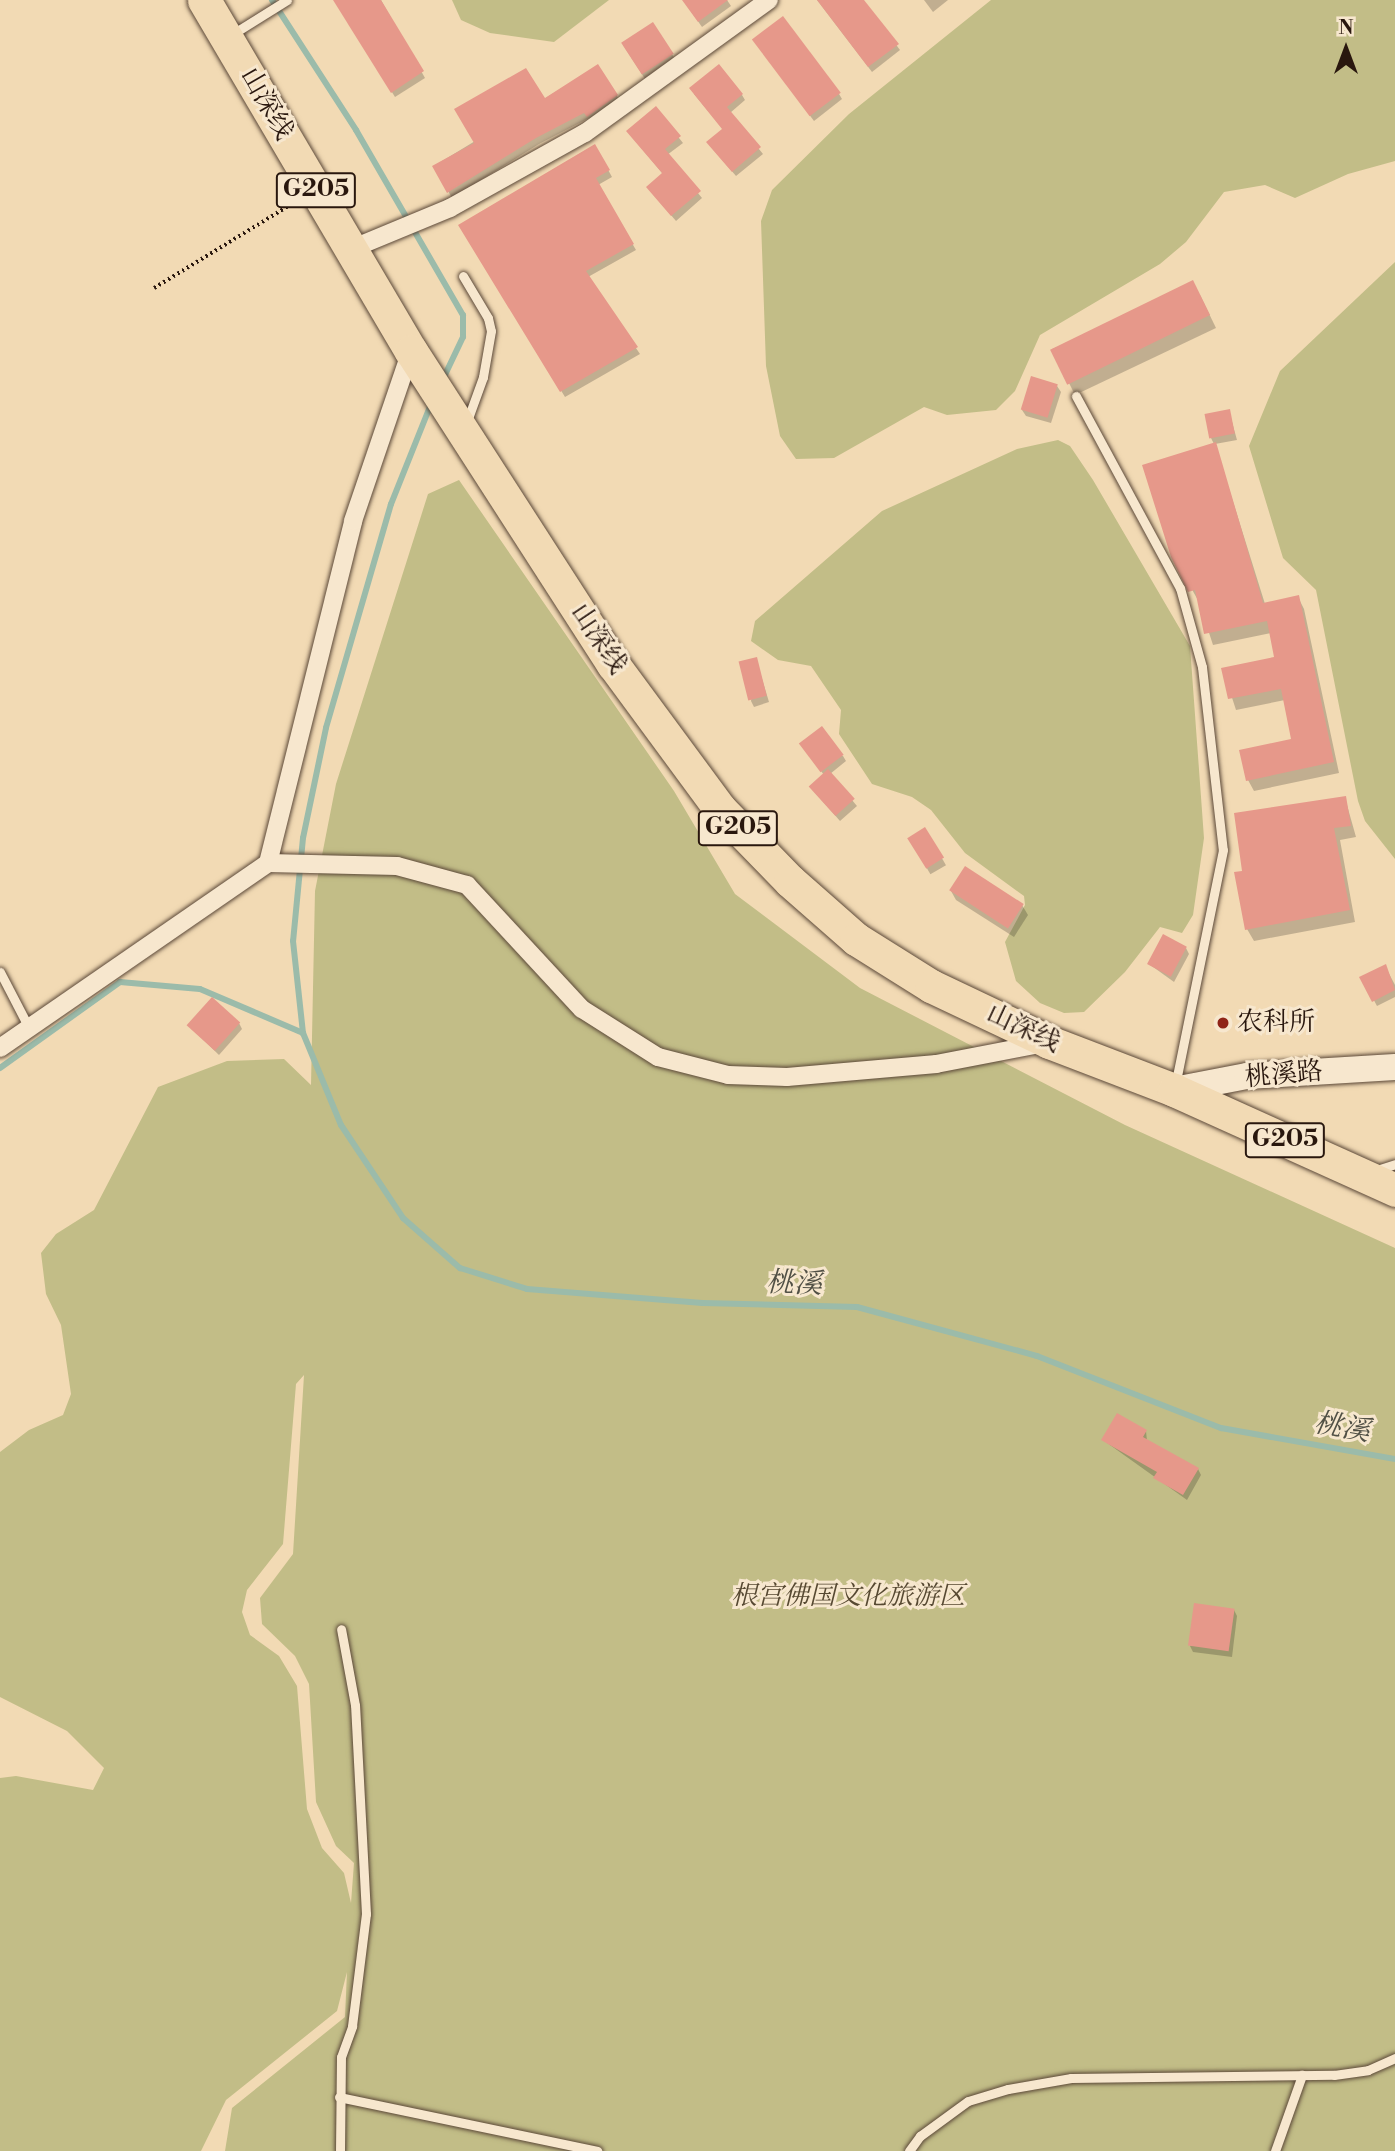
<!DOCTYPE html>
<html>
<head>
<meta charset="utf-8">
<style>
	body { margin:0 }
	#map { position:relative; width:1395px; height:2151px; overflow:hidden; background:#f2dab4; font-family:"Libre Bodoni","Noto Serif SC",serif }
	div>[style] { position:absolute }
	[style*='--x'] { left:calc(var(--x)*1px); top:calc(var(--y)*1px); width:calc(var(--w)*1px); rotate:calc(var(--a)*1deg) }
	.green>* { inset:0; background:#c2bd87 }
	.shadow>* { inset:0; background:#0003; transform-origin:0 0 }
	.stream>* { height:6px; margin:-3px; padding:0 3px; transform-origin:3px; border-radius:3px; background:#9bbbaa }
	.building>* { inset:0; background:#e6988a; transform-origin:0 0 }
	.path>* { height:3.5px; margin-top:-1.75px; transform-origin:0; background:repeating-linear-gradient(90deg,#29170e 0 2px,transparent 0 5.5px) }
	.roads { filter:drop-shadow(0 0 2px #5b4838) drop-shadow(0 0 2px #5b4838) }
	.lane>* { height:9px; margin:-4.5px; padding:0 4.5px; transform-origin:4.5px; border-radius:4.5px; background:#f7e7ce }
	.street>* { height:18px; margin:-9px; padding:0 9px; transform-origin:9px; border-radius:9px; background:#f7e7ce }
	.secondary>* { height:26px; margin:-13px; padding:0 13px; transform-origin:13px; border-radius:13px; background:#f7e7ce }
	.highway>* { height:33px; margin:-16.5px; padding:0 16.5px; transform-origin:16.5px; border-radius:16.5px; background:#f2dab4 }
	.dots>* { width:19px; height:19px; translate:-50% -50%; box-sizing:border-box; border:4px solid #f7e7ce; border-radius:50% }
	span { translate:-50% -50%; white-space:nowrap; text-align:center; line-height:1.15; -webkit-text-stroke:6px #f7e7ce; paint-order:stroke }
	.shield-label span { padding:2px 5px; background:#f7e7ce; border:2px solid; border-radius:5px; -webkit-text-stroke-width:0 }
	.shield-label { font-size:24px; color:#29170e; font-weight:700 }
	.street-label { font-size:26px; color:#29170e }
	.poi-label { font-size:26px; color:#29170e }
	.left { translate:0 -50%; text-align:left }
	.park-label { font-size:26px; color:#574932; font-style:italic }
	.water-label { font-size:28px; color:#515045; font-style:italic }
	.north { position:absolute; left:1311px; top:14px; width:70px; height:70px; -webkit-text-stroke:5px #f7e7ce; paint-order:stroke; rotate:0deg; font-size:19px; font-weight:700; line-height:28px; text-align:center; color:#29170e }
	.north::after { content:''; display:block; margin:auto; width:24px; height:32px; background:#29170e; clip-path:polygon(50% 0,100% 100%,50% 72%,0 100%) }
</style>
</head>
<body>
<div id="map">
	<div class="green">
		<i style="clip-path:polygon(452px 0,609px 0,554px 42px,490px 33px,461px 20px)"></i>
		<i style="clip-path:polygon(991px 0,1395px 0,1395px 161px,1348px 174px,1295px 198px,1265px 185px,1224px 192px,1186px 242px,1160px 264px,1040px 335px,1015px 391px,996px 410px,947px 415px,924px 407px,834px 458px,796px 459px,780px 436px,766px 366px,761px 221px,772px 190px,849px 114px)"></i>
		<i style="clip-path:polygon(1395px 262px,1395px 859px,1365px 821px,1358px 801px,1316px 590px,1283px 558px,1249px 446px,1280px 371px)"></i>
		<i style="clip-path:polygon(1058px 440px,1070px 446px,1093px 480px,1190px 646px,1204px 838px,1193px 915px,1182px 933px,1160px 927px,1125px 972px,1084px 1012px,1064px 1013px,1040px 1003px,1016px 981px,1005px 942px,1025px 905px,1024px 896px,965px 853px,931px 810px,912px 797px,872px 784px,839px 734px,841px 710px,811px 666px,778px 660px,751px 641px,755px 621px,882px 511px,1017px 449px)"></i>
		<i style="clip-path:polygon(evenodd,459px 480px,674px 791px,735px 894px,860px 988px,1125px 1125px,1395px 1248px,1395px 2151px,225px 2151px,232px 2108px,345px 2017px,347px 1972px,337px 2011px,226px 2100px,201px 2151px,0 2151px,0 1778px,16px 1776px,93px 1790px,104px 1768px,67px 1731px,0 1697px,0 1452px,29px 1430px,63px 1415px,71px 1394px,61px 1325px,46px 1294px,41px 1253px,56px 1234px,94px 1210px,158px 1087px,227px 1061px,284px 1059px,311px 1085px,315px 891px,336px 784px,428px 494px,459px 480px,304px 1375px,293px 1554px,260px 1598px,262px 1624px,295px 1656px,309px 1684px,316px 1802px,336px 1846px,354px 1863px,351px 1903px,344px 1873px,322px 1848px,307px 1809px,297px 1686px,279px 1656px,250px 1635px,242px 1612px,247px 1590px,283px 1544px,296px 1384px,304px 1375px)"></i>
	</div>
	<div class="shadow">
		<i style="clip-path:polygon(335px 0,381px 0,425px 78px,395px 97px)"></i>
		<i style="clip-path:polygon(683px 0,727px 0,731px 6px,702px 27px)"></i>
		<i style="clip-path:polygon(817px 0,863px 0,900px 50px,872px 72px)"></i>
		<i style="clip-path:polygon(924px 0,948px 0,933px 12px)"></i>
		<i style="left:653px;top:25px;width:43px;height:36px;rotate:57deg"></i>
		<i style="clip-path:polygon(758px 46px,839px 94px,842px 99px,814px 121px)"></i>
		<i style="clip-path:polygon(598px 66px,620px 101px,592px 122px,589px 118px,539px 144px,452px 198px,434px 166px)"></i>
		<i style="clip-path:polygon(694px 94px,742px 95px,745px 100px,730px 113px,763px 154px,736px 176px,712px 148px,724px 130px)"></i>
		<i style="clip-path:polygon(656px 109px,683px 143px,667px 155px,702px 198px,676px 221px,652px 193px,663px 174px,632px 137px)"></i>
		<i style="clip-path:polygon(595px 146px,612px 177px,598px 185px,636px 250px,588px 277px,640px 354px,565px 397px,461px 226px)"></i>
		<i style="clip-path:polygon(1200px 295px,1216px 328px,1075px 395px,1052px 349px)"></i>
		<i style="clip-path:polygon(1057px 386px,1061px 392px,1051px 423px,1026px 416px,1022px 410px)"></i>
		<i style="clip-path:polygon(1229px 411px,1237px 440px,1215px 444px,1265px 604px,1298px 597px,1304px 609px,1339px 773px,1254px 791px,1248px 780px,1294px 740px,1285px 700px,1236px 710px,1223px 670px,1276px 658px,1271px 633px,1213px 645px,1199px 602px,1173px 556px,1214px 444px,1211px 438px)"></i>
		<i style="clip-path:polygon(756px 659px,769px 702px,754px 707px,751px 701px)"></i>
		<i style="clip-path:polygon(805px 750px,843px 756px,846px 761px,830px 774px,857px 806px,840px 821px,810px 787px,824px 775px)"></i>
		<i style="clip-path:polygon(1345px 798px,1356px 837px,1340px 840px,1355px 922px,1254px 941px,1247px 929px,1244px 872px)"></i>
		<i style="left:925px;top:829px;width:42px;height:18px;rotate:60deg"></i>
		<i style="clip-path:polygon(951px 891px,1022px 905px,1028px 915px,1014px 937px,956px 900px)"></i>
		<i style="clip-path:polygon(1186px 948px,1189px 954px,1174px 982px,1149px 964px)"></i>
		<i style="clip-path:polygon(1385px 966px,1395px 985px,1395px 997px,1377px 1006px,1362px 978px)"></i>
		<i style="clip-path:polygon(239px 1023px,242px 1029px,219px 1055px,188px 1025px)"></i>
		<i style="clip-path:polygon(1146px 1431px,1147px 1441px,1198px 1469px,1201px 1475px,1187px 1500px,1103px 1440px)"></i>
		<i style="clip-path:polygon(1234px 1610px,1237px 1616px,1232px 1657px,1193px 1652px,1190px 1646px)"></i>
	</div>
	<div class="stream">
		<i style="--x:272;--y:0;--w:155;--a:57.1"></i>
		<i style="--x:356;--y:130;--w:214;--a:60"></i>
		<i style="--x:463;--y:315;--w:22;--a:90"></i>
		<i style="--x:463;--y:337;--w:47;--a:115.5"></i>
		<i style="--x:431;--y:404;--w:108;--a:111.8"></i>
		<i style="--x:391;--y:504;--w:233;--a:106.2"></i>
		<i style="--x:326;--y:728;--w:112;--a:101.8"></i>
		<i style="--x:303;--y:838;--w:103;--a:95.5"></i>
		<i style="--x:293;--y:941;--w:93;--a:83.8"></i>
		<i style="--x:303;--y:1033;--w:100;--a:67.6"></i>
		<i style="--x:341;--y:1125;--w:112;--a:56.3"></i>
		<i style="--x:403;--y:1218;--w:76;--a:41.3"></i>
		<i style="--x:460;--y:1268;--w:70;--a:17.4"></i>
		<i style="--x:527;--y:1289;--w:176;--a:4.6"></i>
		<i style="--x:702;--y:1303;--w:155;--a:1.5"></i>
		<i style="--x:857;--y:1307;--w:187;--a:15.2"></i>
		<i style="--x:1037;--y:1356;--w:198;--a:21.4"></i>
		<i style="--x:1221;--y:1428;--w:177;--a:10.1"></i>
		<i style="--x:0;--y:1068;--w:148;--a:-35.6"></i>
		<i style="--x:120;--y:982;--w:80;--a:5"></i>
		<i style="--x:200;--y:989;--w:112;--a:23.1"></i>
	</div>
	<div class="building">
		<i style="clip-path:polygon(333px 0,381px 0,424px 71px,391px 93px)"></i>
		<i style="clip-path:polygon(682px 0,728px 0,698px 22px)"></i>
		<i style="clip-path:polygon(817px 0,864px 0,899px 44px,868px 67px)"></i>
		<i style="left:783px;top:16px;width:96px;height:39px;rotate:53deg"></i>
		<i style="left:653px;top:22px;width:38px;height:38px;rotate:57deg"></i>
		<i style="clip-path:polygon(598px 64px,618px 95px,587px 117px,584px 113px,536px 138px,447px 193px,432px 166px,474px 143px,454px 109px,526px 68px,545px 98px)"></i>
		<i style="clip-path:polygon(719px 64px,743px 94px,727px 107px,761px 147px,732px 172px,706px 142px,722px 129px,689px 88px)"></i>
		<i style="clip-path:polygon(656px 106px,681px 136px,665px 149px,701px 191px,671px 216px,646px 187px,662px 173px,626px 131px)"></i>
		<i style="clip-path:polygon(595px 144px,610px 170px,596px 178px,634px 244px,586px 271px,638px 347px,560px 392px,458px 225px)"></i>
		<i style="left:1193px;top:280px;width:39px;height:159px;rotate:64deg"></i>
		<i style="left:1031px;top:376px;width:28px;height:35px;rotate:17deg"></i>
		<i style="left:1230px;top:409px;width:25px;height:26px;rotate:79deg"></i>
		<i style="clip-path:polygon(1216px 442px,1263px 603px,1299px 595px,1334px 762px,1246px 781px,1239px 750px,1291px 739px,1281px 689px,1228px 699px,1221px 668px,1274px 657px,1267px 621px,1204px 634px,1195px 590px,1188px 592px,1171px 557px,1142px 465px)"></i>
		<i style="left:757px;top:657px;width:40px;height:19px;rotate:76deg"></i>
		<i style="left:822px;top:726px;width:36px;height:29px;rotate:53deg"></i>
		<i style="left:828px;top:769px;width:40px;height:26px;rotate:48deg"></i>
		<i style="clip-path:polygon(1346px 796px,1351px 826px,1334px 828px,1350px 910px,1245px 930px,1234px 872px,1242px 871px,1234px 813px)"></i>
		<i style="left:925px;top:827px;width:36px;height:21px;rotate:58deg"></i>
		<i style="left:965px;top:866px;width:70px;height:29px;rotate:33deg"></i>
		<i style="left:1163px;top:934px;width:27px;height:34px;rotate:28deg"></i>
		<i style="clip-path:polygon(1386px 964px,1395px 990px,1372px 1002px,1359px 977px)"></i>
		<i style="left:212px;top:997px;width:38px;height:38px;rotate:42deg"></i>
		<i style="clip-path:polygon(1117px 1413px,1147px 1430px,1143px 1437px,1199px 1468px,1183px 1495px,1153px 1478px,1157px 1472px,1101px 1440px)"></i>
		<i style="left:1194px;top:1603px;width:41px;height:43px;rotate:8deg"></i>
	</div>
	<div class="path">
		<i style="--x:154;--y:288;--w:163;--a:-31.4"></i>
	</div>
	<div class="roads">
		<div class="lane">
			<i style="--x:231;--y:35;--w:66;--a:-32"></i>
			<i style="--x:463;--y:276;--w:49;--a:59.2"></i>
			<i style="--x:488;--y:318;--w:13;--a:77"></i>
			<i style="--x:491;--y:331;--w:47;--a:99.9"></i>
			<i style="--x:483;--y:377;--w:50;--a:109.9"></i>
			<i style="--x:1076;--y:396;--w:218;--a:61.6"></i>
			<i style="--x:1180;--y:588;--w:82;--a:74.4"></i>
			<i style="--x:1202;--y:667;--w:184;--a:83.5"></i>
			<i style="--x:1223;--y:850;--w:240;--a:101.5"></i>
			<i style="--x:0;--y:972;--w:63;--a:62.6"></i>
			<i style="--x:1377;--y:1170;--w:19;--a:-18"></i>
			<i style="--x:339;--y:2097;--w:264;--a:11.8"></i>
			<i style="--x:340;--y:2151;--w:94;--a:-89.4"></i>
			<i style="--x:341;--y:2057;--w:33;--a:-70"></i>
			<i style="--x:352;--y:2026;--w:113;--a:-82.9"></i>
			<i style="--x:366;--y:1914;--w:209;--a:-93"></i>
			<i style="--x:355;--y:1705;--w:77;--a:-100.4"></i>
			<i style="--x:909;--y:2151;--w:19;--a:-54"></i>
			<i style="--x:920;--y:2136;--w:59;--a:-36.1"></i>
			<i style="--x:968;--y:2101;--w:42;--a:-16.7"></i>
			<i style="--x:1008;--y:2089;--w:64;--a:-9.9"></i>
			<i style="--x:1071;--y:2078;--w:263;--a:-0.7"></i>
			<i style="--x:1334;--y:2075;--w:34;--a:-8"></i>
			<i style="--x:1368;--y:2070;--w:30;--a:-24"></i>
			<i style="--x:1275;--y:2151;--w:81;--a:-70.4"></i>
		</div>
		<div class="street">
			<i style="--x:351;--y:249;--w:107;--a:-22.5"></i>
			<i style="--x:450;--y:208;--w:154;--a:-29.1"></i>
			<i style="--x:585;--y:133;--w:227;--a:-35.9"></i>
			<i style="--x:268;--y:863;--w:352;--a:-76"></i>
			<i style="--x:353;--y:521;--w:180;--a:-71.2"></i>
			<i style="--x:0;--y:1048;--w:326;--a:-34.6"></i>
			<i style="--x:268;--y:863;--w:129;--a:1.3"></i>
			<i style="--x:397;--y:866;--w:73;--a:15.2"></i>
			<i style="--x:467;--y:885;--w:169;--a:47.2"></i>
			<i style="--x:582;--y:1009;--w:90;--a:32.3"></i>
			<i style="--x:658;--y:1057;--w:72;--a:14.4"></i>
			<i style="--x:728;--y:1075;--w:59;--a:1.9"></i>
			<i style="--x:787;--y:1077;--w:150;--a:-5"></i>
			<i style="--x:936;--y:1064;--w:111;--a:-10.9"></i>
		</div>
		<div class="secondary">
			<i style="--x:1174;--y:1090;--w:74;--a:-10.9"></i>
			<i style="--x:1247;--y:1076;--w:148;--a:-3.5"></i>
		</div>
		<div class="highway">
			<i style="--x:204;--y:0;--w:407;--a:59.5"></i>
			<i style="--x:411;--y:351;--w:373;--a:57.2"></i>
			<i style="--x:613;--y:664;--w:180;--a:53.6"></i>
			<i style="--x:720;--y:809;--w:100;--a:45.8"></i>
			<i style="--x:790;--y:881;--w:88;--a:41.3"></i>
			<i style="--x:856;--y:939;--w:89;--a:32.1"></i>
			<i style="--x:931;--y:986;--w:131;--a:25.4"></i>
			<i style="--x:1049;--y:1042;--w:134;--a:21"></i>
			<i style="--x:1174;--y:1090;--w:243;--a:24.3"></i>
		</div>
	</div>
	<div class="dots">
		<i style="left:1223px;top:1023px;background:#8f2418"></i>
	</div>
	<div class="shield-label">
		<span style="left:316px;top:190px">G205</span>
		<span style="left:738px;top:828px">G205</span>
		<span style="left:1285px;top:1140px">G205</span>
	</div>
	<div class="street-label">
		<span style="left:266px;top:104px;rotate:60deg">山深线</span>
		<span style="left:598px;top:639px;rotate:56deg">山深线</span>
		<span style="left:1023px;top:1029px;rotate:25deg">山深线</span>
		<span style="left:1284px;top:1075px;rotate:-5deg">桃溪路</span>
	</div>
	<div class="poi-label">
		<span class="left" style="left:1237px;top:1023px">农科所</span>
	</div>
	<div class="park-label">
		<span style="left:848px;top:1597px">根宫佛国文化旅游区</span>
	</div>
	<div class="water-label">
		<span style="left:794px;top:1284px;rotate:2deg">桃溪</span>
		<span style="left:1342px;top:1428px;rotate:10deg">桃溪</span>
	</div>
	<div class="north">N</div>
</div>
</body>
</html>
